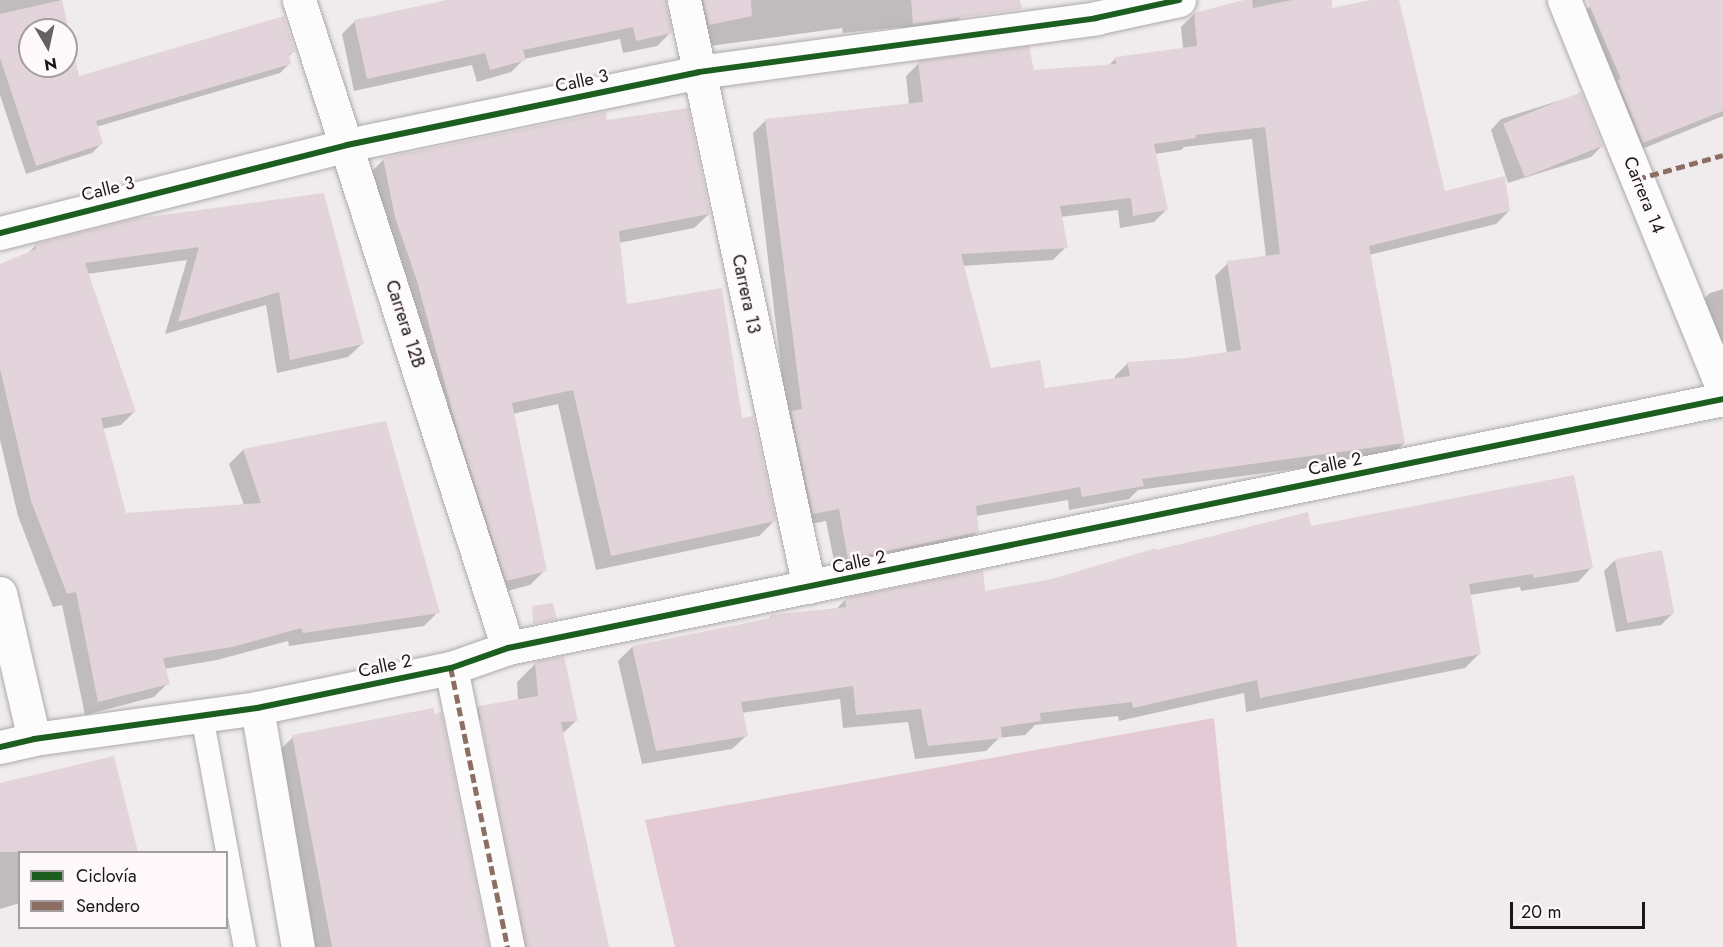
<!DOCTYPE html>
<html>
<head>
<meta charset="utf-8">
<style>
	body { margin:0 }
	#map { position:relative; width:1723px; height:947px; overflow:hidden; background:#f0ecee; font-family:Jost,sans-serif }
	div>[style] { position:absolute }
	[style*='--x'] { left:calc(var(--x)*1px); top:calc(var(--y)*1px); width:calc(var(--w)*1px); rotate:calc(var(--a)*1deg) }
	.green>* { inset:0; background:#e3cad4 }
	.shadow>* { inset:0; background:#0003 }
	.building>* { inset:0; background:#e2d4da; transform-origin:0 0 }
	.roads { filter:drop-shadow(0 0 2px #ada9ab) drop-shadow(0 0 2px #ada9ab) }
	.lane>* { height:22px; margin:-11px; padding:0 11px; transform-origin:11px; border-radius:11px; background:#fdfcfc }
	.street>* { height:33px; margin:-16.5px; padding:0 16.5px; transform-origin:16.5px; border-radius:16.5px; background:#fdfcfc }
	.quiet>* { height:4.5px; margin-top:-2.25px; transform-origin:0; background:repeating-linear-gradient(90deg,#8d6e63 0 9px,transparent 0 13.5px) }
	.cycleway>* { height:6px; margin:-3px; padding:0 3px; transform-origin:3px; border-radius:3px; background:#1b5e20 }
	span { translate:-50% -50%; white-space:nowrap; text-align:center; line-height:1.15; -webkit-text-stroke:5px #fff8fa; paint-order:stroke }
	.street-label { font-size:18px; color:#191718 }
	.legend { position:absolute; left:18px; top:851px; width:210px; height:78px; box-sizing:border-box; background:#fff8fa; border:2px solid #a39ea0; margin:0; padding:8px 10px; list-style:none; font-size:18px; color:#191718 }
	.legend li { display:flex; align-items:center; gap:12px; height:30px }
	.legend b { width:30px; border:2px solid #a39ea0 }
	.north { position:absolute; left:18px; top:18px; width:60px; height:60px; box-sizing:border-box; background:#fff8fa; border:2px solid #a39ea0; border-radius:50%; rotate:171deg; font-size:16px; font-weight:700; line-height:24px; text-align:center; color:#191718 }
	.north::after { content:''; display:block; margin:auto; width:21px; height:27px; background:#646263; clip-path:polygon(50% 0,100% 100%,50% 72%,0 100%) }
	.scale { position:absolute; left:1510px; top:902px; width:135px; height:27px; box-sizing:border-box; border:3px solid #191718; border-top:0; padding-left:8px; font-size:18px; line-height:21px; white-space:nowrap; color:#191718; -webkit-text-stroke:4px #fff8fa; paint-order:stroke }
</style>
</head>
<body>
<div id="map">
	<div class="green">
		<i style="clip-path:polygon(1214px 718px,1237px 947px,675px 947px,645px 820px)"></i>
	</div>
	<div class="shadow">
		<i style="clip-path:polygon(evenodd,0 0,60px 0,77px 78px,293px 52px,288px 57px,290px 63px,280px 73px,96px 127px,101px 144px,92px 153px,26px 174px,0 95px,0 0,30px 30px,66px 30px,66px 66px,30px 66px,30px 30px)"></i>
		<i style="clip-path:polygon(454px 0,665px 0,670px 33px,657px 46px,623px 53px,620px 39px,524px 59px,511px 72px,477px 82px,472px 65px,354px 91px,342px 34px,355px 21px)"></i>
		<i style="clip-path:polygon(684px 0,958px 0,961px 17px,948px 30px,901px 36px,900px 27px,843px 33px,842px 28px,710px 46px)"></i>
		<i style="clip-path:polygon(evenodd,1251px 0,1330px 0,1331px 9px,1378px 0,1398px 0,1443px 193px,1509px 211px,1496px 224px,1369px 255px,1404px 443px,1391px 456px,1138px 490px,1129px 499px,1069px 510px,1068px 500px,976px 516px,977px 532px,964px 545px,836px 571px,826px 521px,800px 526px,753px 133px,766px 120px,909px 105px,906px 76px,919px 63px,1032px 71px,1108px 66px,1116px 58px,1183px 49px,1181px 27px,1194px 14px,1251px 0,1252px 139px,1266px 257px,1228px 263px,1215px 276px,1227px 354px,1186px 360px,1128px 363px,1115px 376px,1115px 380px,1044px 389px,990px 369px,962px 266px,1053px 260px,1066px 247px,1060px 217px,1118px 210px,1120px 228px,1154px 222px,1167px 209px,1155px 154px,1181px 150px,1184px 147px,1252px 139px)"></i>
		<i style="clip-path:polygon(1606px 0,1710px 0,1723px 5px,1723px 116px,1632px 153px,1579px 17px,1590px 6px)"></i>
		<i style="clip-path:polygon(1580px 94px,1602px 146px,1591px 157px,1508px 183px,1491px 130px,1501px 119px)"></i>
		<i style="clip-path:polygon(605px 121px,709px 214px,694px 228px,619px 243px,626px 306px,741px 419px,774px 521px,759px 536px,596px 570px,558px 404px,512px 414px,545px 570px,530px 585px,491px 595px,369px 174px,384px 159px)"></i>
		<i style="clip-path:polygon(323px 195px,362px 344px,348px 357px,277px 373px,266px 305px,165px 334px,187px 260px,87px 274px,135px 411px,121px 425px,102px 429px,125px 515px,244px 505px,229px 464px,243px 450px,385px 423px,438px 612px,424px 626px,289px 646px,288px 641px,217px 660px,164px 669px,168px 683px,154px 697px,85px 715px,62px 605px,53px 607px,18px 516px,0 440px,0 265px,25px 256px,36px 245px)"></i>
		<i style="clip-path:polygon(1723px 289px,1723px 356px,1699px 303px,1710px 293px)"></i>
		<i style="clip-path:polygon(1309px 528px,1591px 568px,1578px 582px,1521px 591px,1520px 587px,1469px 595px,1479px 654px,1465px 668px,1246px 712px,1244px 693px,1119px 721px,1118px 716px,1035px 725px,1025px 735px,999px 738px,986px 751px,915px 759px,908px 722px,843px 728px,840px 699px,741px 713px,746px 736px,732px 749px,642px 764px,618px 661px,632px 647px,767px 621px,771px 616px,835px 610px,845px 600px,984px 593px,1052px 580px,1156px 552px)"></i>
		<i style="clip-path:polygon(1615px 560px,1672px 614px,1661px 625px,1616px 632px,1604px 571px)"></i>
		<i style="clip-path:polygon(536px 663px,577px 720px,562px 734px,607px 947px,529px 947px,482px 720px,479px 720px,526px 947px,505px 947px,460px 727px,479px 707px,518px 700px,517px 682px)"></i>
		<i style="clip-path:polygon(293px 737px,487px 947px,310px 947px,274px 756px)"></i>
		<i style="clip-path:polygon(113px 758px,136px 852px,20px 852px,20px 903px,0 909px,0 784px)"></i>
	</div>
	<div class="building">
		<i style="clip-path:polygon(evenodd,62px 0,79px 76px,284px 16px,295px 52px,289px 54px,291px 64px,96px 121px,103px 144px,36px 166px,0 58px,0 14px,62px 0,30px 30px,66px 30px,66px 66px,30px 66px,30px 30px)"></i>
		<i style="clip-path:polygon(447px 0,666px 0,672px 33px,636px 41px,633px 27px,523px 50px,526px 60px,490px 70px,485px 53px,367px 79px,354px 20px)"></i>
		<i style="clip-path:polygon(703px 0,751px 0,752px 16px,709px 25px)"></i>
		<i style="clip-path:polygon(911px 0,1020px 0,1022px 9px,913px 24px)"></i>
		<i style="clip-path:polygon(evenodd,1244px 0,1252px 0,1253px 8px,1292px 0,1332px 0,1332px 8px,1371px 0,1399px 0,1445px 191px,1505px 176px,1510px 211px,1369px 246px,1405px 443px,1142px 479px,1144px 486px,1082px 497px,1080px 487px,976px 506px,979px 532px,848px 559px,839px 509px,813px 514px,791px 411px,802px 409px,765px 119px,923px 102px,918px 61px,1029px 46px,1034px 70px,1116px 64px,1115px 57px,1197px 46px,1194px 13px,1244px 0,1265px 127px,1280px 254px,1227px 261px,1241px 350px,1186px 358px,1127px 362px,1130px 376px,1045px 388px,1040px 360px,991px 368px,961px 254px,1068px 248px,1060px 206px,1131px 198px,1133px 216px,1168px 210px,1154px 144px,1196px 138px,1195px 135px,1265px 127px)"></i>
		<i style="clip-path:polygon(1587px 0,1723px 0,1723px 111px,1643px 143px,1617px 80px,1621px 79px)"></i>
		<i style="left:1581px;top:92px;width:58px;height:84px;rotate:68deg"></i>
		<i style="clip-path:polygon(688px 108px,710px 214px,619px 231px,627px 304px,722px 288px,742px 418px,753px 416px,776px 521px,611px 556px,573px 390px,512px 403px,547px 571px,506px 581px,456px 425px,417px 281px,395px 217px,383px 158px,606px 112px,607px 120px)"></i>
		<i style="clip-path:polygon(324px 193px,364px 344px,290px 360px,279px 292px,178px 322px,199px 247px,85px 263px,136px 412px,101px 418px,126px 513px,261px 503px,243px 449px,386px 421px,440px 613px,303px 633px,301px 628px,232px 647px,163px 658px,170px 684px,98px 702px,76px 592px,67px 594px,31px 501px,0 369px,0 264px,36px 249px,35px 244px,133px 219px)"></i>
		<i style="clip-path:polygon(1574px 475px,1593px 568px,1534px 578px,1533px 574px,1469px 584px,1481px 654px,1260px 698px,1257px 680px,1133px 708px,1132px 702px,1040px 713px,1041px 721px,1001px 727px,1002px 738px,928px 746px,921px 709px,856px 715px,853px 686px,741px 702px,748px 736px,656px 751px,632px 646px,771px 618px,771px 615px,846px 607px,845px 598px,983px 570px,985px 591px,1052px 579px,1156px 548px,1157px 550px,1308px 512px,1311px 526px)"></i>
		<i style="left:1662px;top:550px;width:65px;height:48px;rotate:79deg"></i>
		<i style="clip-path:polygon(553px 603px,557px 619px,533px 624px,532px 606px)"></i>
		<i style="clip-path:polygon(564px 656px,578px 721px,561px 722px,609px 947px,526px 947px,478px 706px,538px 696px,535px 662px)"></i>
		<i style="clip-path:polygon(433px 708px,435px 714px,441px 712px,489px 947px,332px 947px,292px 735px)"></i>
		<i style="clip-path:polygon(114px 756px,138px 852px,0 852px,0 783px)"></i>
	</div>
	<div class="roads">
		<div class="lane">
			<i style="--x:202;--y:716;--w:235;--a:79.5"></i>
		</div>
		<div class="street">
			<i style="--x:299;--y:0;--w:681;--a:72.12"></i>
			<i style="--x:684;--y:0;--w:600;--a:77.98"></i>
			<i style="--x:1564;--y:0;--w:421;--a:67.8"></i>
			<i style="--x:0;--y:233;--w:358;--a:-14.2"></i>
			<i style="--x:347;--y:145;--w:359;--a:-11.7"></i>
			<i style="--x:699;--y:72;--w:401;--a:-7.7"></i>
			<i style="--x:1096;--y:18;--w:85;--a:-12.2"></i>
			<i style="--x:0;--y:593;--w:150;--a:76.9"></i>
			<i style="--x:451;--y:668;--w:285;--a:78.5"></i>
			<i style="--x:257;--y:708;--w:242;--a:80.3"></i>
			<i style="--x:0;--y:747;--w:35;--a:-13"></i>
			<i style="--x:34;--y:739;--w:225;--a:-7.9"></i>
			<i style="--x:257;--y:708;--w:198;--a:-11.7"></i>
			<i style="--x:451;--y:668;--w:60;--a:-19.3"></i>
			<i style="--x:508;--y:648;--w:1240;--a:-11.58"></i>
		</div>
	</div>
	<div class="quiet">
		<i style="--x:1637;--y:179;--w:89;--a:-15.6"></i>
		<i style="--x:451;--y:668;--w:285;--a:78.5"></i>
	</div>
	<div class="cycleway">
		<i style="--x:0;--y:233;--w:358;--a:-14.2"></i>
		<i style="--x:347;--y:145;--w:359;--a:-11.7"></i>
		<i style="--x:699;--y:72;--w:401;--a:-7.7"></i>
		<i style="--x:1096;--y:18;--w:85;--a:-12.2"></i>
		<i style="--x:0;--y:747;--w:35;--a:-13"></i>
		<i style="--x:34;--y:739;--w:225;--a:-7.9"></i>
		<i style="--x:257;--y:708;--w:198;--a:-11.7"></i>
		<i style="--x:451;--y:668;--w:60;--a:-19.3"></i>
		<i style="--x:508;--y:648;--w:1240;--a:-11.58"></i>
	</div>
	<div class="street-label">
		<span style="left:582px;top:81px;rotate:-12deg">Calle 3</span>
		<span style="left:108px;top:189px;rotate:-14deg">Calle 3</span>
		<span style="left:1644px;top:195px;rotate:68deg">Carrera 14</span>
		<span style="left:746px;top:294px;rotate:78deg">Carrera 13</span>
		<span style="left:405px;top:324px;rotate:72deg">Carrera 12B</span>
		<span style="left:1335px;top:464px;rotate:-12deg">Calle 2</span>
		<span style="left:859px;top:562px;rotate:-12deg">Calle 2</span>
		<span style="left:385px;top:666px;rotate:-12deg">Calle 2</span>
	</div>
	<ul class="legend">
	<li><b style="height:8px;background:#1b5e20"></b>Ciclovía</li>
	<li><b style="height:8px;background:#8d6e63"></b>Sendero</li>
	</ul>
	<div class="north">N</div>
	<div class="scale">20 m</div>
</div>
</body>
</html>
